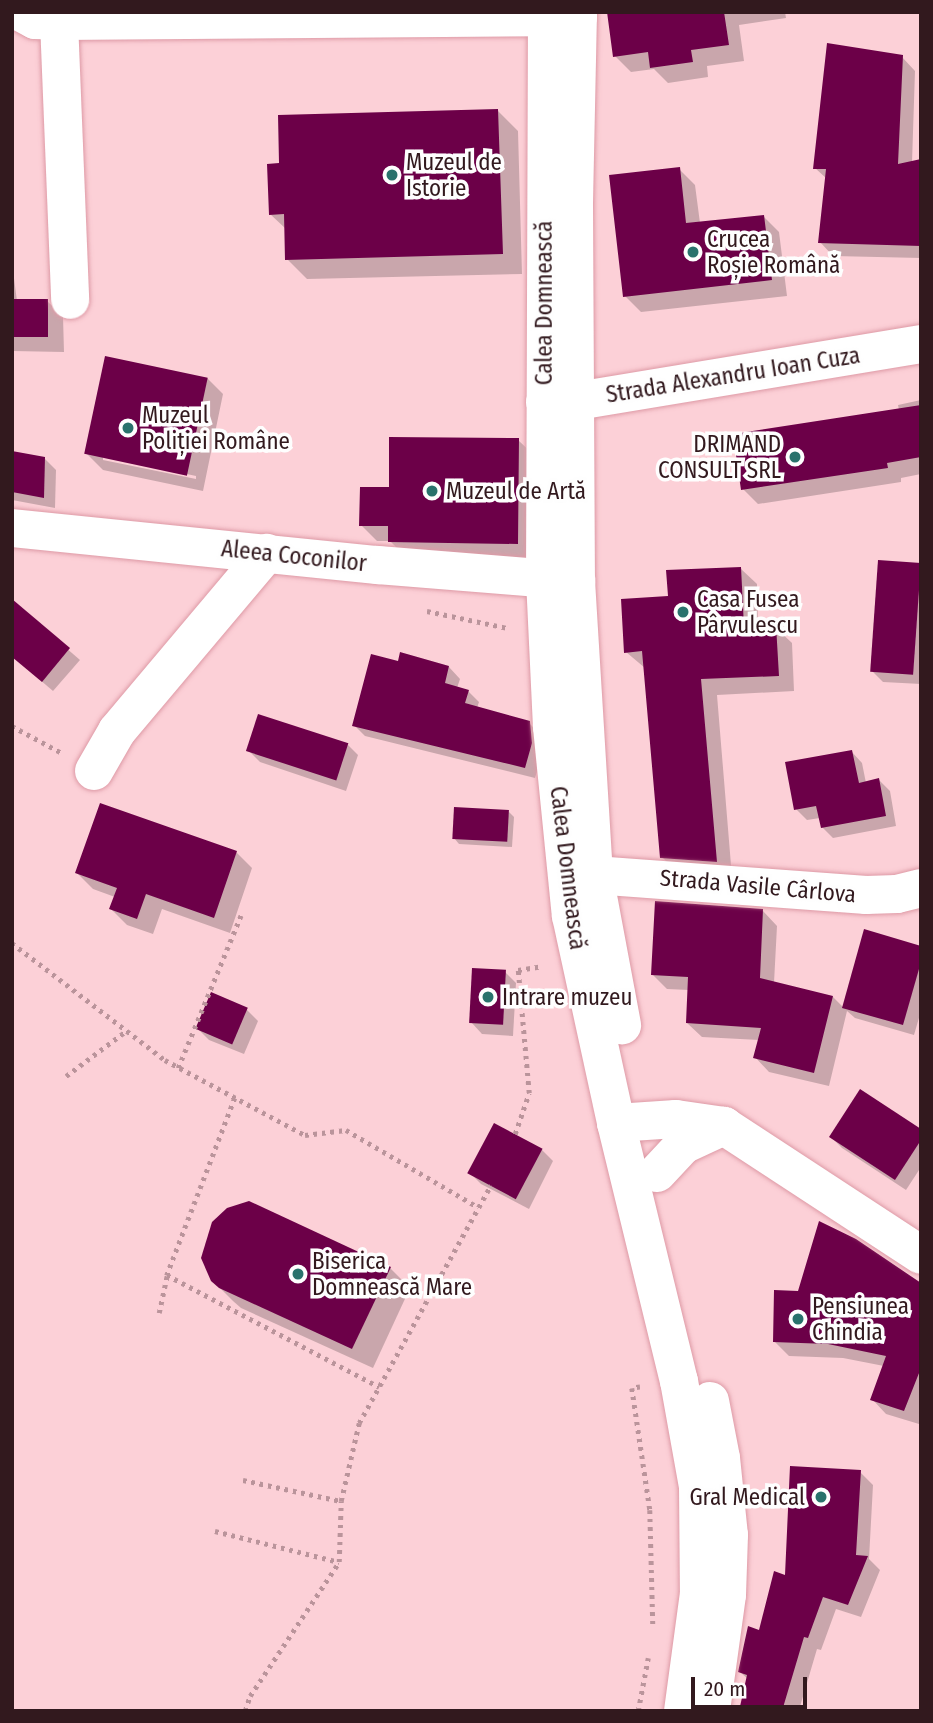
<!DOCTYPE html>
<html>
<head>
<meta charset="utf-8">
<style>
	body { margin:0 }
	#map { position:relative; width:933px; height:1723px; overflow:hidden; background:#fcd0d7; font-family:"Fira Sans Condensed",sans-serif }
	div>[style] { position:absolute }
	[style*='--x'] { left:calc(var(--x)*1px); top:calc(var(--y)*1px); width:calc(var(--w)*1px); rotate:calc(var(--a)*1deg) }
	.shadow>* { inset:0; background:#0003 }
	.building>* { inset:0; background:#6c0048; transform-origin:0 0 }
	.path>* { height:4.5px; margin-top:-2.25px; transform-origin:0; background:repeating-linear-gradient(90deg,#ba949b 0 3.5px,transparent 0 8.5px) }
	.roads { filter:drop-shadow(0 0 2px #de9aa6) drop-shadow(0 0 2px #de9aa6) }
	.minor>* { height:38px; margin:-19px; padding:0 19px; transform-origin:19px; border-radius:19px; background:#fff }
	.major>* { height:38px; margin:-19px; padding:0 19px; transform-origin:19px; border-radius:19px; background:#fff }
	.dots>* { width:19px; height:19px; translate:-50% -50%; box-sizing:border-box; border:4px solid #fefefe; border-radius:50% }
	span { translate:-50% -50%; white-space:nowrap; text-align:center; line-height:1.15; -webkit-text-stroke:7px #fefefe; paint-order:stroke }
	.poi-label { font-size:23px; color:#32191e }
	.left { translate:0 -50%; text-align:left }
	.right { translate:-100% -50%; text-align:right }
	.street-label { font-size:23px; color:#32191e }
	.frame { position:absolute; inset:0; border:14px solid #32191e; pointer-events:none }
	.scale { position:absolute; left:691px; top:1677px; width:116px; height:32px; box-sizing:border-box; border:4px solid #32191e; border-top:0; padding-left:9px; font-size:21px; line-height:24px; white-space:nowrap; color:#32191e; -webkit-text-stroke:5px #fefefe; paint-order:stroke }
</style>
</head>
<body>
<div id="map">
	<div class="shadow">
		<i style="clip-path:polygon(608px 12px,785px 12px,786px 18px,739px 25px,744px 61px,707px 66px,708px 77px,668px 83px,654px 69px,631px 72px,615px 56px)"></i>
		<i style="clip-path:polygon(902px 57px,915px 71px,912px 163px,921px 161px,921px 258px,833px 256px,820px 242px,827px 179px,815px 168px)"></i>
		<i style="clip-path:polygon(498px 111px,518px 131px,522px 274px,307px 279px,287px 259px,286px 229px,270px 214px,281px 165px)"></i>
		<i style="clip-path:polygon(679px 169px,695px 185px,700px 223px,763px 216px,779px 232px,787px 296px,641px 312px,625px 296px)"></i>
		<i style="clip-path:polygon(12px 263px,17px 301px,47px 301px,63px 316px,64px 352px,12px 351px)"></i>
		<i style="clip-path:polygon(evenodd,207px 378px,223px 394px,203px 491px,103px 470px,87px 454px,207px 378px,103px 456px,196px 476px,196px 479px,103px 460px,103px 456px)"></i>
		<i style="clip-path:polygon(921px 400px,921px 474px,901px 478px,901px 482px,758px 504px,743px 489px,899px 410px,898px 405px)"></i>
		<i style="clip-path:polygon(518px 440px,535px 456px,533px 559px,406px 557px,390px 541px,377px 541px,361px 525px,390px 489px)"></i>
		<i style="clip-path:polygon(12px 452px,45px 459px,56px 470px,55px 508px,12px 500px)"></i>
		<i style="clip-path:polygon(921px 565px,921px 684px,883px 682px,872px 671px)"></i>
		<i style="clip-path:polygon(740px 568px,757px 584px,758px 628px,775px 627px,792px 643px,794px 691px,717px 695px,732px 877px,678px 873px,662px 857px,645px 668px,626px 652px)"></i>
		<i style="clip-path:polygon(12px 601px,80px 660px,53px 691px,12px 656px)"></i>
		<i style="clip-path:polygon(399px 664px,449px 667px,460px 679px,457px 688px,468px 691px,479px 702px,477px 708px,529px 723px,540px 734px,542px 755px,535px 778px,365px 736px,354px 725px)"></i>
		<i style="clip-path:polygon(347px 744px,358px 755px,346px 791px,260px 762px,249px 751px)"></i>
		<i style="clip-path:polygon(851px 751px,862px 763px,866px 783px,879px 780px,890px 791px,896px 826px,833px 838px,822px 827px,820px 818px,807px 820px,796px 809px)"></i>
		<i style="clip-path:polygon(509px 812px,514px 817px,512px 847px,459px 844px,454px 838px)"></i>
		<i style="clip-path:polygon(236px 852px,252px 868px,230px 933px,162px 909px,153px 934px,127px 925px,111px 909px,115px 897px,93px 889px,77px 873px)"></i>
		<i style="clip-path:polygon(763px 911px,777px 926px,774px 983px,833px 997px,844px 1008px,921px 947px,921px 1011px,914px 1035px,855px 1018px,847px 1011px,829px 1086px,769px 1072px,755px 1057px,759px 1040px,702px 1037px,687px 1023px,689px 990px,667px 989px,653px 975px)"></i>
		<i style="clip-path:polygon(505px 972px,516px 983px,513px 1036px,482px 1034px,471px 1022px)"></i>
		<i style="clip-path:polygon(247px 1010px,258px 1021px,244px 1054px,209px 1040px,198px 1029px)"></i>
		<i style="clip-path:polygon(921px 1134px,921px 1167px,906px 1190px,842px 1148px,831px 1137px)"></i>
		<i style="clip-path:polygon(542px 1150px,553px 1161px,529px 1209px,481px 1184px,470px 1173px)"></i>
		<i style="clip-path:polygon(213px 1223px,390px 1268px,410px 1288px,373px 1368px,241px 1308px,233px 1301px,212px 1280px,203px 1258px)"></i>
		<i style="clip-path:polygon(921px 1285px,919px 1424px,886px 1414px,872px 1399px,884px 1366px,843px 1358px,789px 1356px,774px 1341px,799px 1293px)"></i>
		<i style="clip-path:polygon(860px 1472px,873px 1485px,869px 1559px,880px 1570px,861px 1617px,836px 1609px,821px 1650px,817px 1649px,799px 1710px,804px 1711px,741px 1711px,748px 1679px,740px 1672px,787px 1577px)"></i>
	</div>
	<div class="building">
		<i style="clip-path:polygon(607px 12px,724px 12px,729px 45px,691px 50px,693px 62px,650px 68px,648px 52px,613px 57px)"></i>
		<i style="clip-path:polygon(827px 43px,903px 55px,898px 164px,921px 159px,921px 246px,818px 243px,826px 169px,813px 169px)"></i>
		<i style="clip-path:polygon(498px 109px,503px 254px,285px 260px,284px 214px,269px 215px,267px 164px,279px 163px,278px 115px)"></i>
		<i style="clip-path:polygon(680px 167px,686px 223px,764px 215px,772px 280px,623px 297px,609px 175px)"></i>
		<i style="left:12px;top:299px;width:36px;height:38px"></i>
		<i style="left:105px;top:356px;width:105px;height:100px;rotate:12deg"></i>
		<i style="clip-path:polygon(921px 405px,921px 457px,887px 463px,888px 468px,741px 490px,733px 434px)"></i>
		<i style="clip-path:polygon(389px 437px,519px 438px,518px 544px,388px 542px,388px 526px,359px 526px,360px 487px,389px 487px)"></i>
		<i style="clip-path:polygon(12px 451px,45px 457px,44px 498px,12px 492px)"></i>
		<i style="left:878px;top:560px;width:43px;height:112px;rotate:4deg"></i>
		<i style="clip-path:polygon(741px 567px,744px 627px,776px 625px,779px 676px,701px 679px,717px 862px,660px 858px,642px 651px,624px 653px,621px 599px,668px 596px,666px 570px)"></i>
		<i style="clip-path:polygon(12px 599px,70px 648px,42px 682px,12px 657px)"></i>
		<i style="clip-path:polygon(400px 652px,449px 666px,445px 683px,469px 690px,465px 703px,530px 721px,532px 743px,525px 768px,352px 726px,371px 654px,398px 661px)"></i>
		<i style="left:258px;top:714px;width:95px;height:39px;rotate:18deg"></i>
		<i style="clip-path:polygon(852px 750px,859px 783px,879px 778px,886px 816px,821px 828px,816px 806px,794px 810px,785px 762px)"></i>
		<i style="clip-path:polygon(100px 803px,237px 851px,214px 918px,146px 894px,137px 919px,109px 909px,117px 888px,75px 873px)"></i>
		<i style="left:454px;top:807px;width:55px;height:32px;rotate:3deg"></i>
		<i style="clip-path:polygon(655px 901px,763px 909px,760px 978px,833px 996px,814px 1073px,753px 1058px,761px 1028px,686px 1023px,688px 977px,651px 975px)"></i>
		<i style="clip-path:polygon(864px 929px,921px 946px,921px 962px,903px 1025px,842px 1008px)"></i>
		<i style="left:472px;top:968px;width:34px;height:55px;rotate:3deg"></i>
		<i style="left:211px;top:992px;width:40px;height:40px;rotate:23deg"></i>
		<i style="clip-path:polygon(860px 1089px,921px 1129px,921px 1140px,895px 1180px,829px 1137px)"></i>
		<i style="left:494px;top:1123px;width:55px;height:57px;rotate:28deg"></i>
		<i style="clip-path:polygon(249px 1201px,391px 1267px,352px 1349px,219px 1288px,211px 1281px,201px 1258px,212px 1222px,227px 1208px)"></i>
		<i style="clip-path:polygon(819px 1221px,856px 1239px,921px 1283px,921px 1368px,904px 1411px,870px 1400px,886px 1356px,828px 1344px,773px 1342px,774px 1290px,798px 1291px)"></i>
		<i style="clip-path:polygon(790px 1466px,861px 1470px,856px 1555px,868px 1556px,848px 1605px,823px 1597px,808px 1638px,804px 1637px,782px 1711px,739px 1711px,747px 1675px,738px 1672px,748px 1626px,759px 1630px,774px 1571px,785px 1575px)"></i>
	</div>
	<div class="path">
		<i style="--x:427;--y:611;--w:83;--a:11.9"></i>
		<i style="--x:12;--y:726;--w:55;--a:28.4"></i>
		<i style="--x:12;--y:943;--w:193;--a:37.4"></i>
		<i style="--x:165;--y:1060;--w:159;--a:28.2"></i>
		<i style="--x:305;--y:1135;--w:41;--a:-7"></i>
		<i style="--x:346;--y:1130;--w:153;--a:30.3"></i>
		<i style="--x:178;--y:1068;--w:165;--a:-67.6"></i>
		<i style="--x:66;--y:1076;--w:75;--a:-36.9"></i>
		<i style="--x:235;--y:1098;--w:190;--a:111"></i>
		<i style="--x:167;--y:1275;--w:240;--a:27.8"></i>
		<i style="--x:515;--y:1134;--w:43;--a:-71.1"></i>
		<i style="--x:529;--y:1093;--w:123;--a:-95.1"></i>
		<i style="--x:518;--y:970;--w:24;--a:-9"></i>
		<i style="--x:159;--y:1313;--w:39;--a:-78"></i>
		<i style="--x:640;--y:1387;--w:8;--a:173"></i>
		<i style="--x:632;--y:1388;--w:123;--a:81.6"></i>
		<i style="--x:650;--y:1510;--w:115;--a:88.5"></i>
		<i style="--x:243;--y:1480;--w:100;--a:12.1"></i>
		<i style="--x:215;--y:1531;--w:128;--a:14"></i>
		<i style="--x:245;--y:1711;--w:16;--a:-72"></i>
		<i style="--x:250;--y:1696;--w:161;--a:-56.4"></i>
		<i style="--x:339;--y:1562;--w:61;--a:-88.1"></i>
		<i style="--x:341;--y:1501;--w:80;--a:-77"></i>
		<i style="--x:359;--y:1423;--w:272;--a:-61"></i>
		<i style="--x:638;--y:1711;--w:54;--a:-79.3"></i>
	</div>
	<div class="roads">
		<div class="minor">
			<i style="--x:20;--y:12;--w:17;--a:28"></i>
			<i style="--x:35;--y:20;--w:24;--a:2"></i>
			<i style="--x:59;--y:21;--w:519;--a:-0.44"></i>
			<i style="--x:59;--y:21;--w:279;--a:87.7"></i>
			<i style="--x:545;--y:402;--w:32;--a:-2"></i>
			<i style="--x:577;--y:401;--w:349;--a:-9.4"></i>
			<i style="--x:12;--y:528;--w:368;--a:5.8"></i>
			<i style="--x:378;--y:565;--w:199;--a:4.6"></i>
			<i style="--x:94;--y:771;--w:46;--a:-60.1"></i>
			<i style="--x:117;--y:731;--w:233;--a:-49.9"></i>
			<i style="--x:594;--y:875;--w:273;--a:4.2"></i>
			<i style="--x:866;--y:895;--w:31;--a:-2"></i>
			<i style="--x:897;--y:894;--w:25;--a:-14"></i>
			<i style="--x:616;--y:1123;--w:60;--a:-3.8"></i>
			<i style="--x:676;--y:1119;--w:49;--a:8.3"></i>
			<i style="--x:724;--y:1126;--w:235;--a:33.2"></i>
		</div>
		<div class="major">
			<i style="--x:547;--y:12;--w:567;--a:90.2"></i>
			<i style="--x:545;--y:579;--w:148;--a:87.3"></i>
			<i style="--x:552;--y:727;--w:190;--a:84.3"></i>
			<i style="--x:571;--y:916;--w:212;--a:77.7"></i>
			<i style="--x:616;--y:1123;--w:266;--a:76.3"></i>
			<i style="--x:679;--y:1381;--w:108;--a:79.8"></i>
			<i style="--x:698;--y:1487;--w:106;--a:89.5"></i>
			<i style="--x:699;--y:1593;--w:119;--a:97.7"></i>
			<i style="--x:578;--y:12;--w:194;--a:91.2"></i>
			<i style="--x:574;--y:206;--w:375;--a:89.7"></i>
			<i style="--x:576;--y:581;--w:295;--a:86.5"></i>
			<i style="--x:594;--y:875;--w:153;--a:79.4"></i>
			<i style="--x:657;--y:1173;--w:38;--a:-47"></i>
			<i style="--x:683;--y:1145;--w:45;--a:-24.9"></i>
			<i style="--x:710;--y:1401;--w:58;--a:79.1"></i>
			<i style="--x:721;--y:1458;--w:77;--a:84.1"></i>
			<i style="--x:729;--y:1535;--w:60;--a:91.9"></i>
			<i style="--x:727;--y:1595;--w:117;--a:97.9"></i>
		</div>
	</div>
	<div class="dots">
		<i style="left:392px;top:175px;background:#29726c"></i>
		<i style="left:693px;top:252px;background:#29726c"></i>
		<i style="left:128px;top:428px;background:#29726c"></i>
		<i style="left:795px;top:457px;background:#29726c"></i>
		<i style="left:432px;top:491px;background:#29726c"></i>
		<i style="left:683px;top:612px;background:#29726c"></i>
		<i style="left:488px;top:997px;background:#29726c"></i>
		<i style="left:298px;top:1274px;background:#29726c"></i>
		<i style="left:798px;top:1319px;background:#29726c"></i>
		<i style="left:821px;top:1497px;background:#29726c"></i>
	</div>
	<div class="poi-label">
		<span class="left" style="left:406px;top:175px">Muzeul de<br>Istorie</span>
		<span class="left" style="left:707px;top:252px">Crucea<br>Roșie Română</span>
		<span class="left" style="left:142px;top:428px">Muzeul<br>Poliției Române</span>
		<span class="right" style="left:781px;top:457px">DRIMAND<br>CONSULT SRL</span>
		<span class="left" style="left:446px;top:491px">Muzeul de Artă</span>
		<span class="left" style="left:697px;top:612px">Casa Fusea<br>Pârvulescu</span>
		<span class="left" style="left:502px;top:997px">Intrare muzeu</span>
		<span class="left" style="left:312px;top:1274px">Biserica<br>Domnească Mare</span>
		<span class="left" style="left:812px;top:1319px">Pensiunea<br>Chindia</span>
		<span class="right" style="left:805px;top:1497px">Gral Medical</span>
	</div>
	<div class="street-label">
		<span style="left:544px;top:303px;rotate:-90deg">Calea Domnească</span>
		<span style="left:733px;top:375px;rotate:-9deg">Strada Alexandru Ioan Cuza</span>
		<span style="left:294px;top:556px;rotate:6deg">Aleea Coconilor</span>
		<span style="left:568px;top:868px;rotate:83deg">Calea Domnească</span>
		<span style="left:758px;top:886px;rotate:5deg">Strada Vasile Cârlova</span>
	</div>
	<div class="frame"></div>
	<div class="scale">20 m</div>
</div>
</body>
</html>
